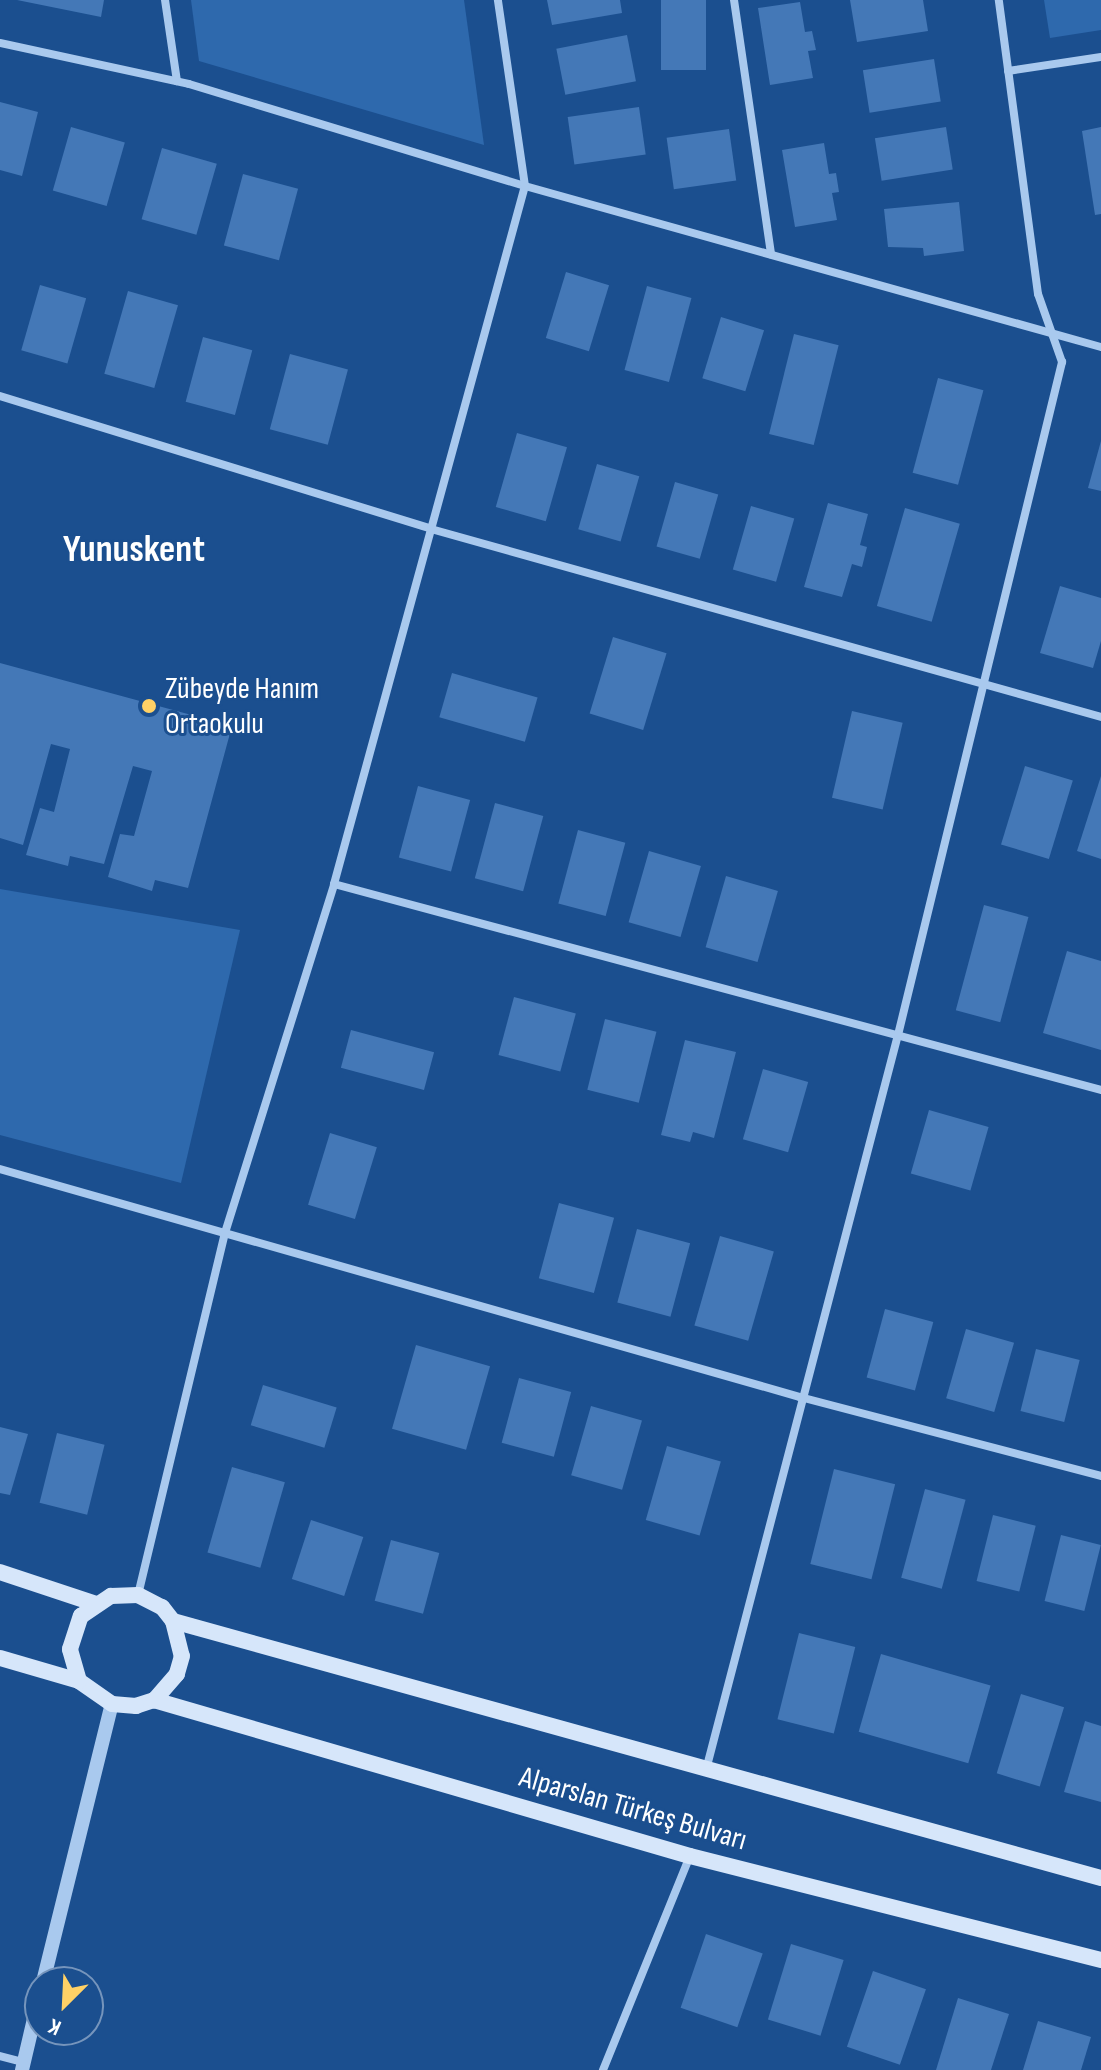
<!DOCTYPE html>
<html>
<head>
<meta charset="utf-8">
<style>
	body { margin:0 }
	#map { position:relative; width:1101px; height:2070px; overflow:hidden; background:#1b4f8f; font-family:"Sofia Sans Condensed",sans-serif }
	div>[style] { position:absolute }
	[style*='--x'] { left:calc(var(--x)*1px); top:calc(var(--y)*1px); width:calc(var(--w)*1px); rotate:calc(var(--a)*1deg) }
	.green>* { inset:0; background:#2e69ad }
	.building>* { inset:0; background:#4478b7; transform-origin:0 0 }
	.minor>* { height:8px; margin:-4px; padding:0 4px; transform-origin:4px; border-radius:4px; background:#a9c9ee }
	.tertiary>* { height:14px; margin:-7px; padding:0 7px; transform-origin:7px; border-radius:7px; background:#a9c9ee }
	.secondary>* { height:16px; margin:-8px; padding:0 8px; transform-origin:8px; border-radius:8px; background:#d6e6fa }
	.dots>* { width:22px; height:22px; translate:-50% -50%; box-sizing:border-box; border:4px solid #1b4f8f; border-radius:50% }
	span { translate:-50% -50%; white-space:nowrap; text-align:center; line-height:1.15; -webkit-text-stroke:6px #1b4f8f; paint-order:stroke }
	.poi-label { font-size:30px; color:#fff }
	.left { translate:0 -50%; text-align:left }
	.street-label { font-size:30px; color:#fff }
	.district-label { font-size:38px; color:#fff; font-weight:700 }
	.north { position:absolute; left:24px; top:1966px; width:80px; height:80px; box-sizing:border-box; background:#1b4f8f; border:2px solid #7695bc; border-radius:50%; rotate:204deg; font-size:22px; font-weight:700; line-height:32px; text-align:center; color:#fff }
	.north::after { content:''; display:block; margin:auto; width:28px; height:36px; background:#ffd166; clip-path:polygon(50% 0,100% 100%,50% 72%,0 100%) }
</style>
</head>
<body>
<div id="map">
	<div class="green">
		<i style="clip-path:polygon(191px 0,464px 0,484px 145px,199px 61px)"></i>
		<i style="clip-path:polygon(1044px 0,1101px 0,1101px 30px,1050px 38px)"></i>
		<i style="clip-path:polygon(0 889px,240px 930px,181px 1183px,0 1135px)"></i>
	</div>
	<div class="building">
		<i style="clip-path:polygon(17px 0,104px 0,101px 17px)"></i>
		<i style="clip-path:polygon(547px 0,620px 0,622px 13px,552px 25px)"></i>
		<i style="left:661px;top:0;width:45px;height:70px"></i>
		<i style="clip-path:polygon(850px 0,923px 0,928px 31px,857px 42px)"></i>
		<i style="clip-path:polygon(800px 2px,805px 32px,812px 31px,816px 50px,808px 51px,813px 78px,770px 85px,758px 8px)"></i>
		<i style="left:627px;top:35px;width:47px;height:72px;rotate:79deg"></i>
		<i style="left:934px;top:59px;width:43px;height:72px;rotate:81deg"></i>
		<i style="clip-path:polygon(0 102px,38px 112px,22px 176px,0 170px)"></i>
		<i style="left:639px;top:107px;width:48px;height:72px;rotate:82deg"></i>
		<i style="left:71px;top:127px;width:56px;height:66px;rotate:16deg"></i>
		<i style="left:946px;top:127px;width:43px;height:72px;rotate:81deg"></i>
		<i style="clip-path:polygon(1101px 127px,1101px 214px,1095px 215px,1082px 131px)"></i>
		<i style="left:729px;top:129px;width:52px;height:63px;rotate:82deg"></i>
		<i style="clip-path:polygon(824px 143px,829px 174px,836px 173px,839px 192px,832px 193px,837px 220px,795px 227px,782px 150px)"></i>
		<i style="left:162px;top:148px;width:57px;height:74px;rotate:16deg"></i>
		<i style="left:243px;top:174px;width:57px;height:74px;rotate:15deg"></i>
		<i style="clip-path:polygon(959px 202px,964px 251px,924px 256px,923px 248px,888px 247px,884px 209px)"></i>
		<i style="left:566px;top:272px;width:45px;height:69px;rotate:17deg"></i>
		<i style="left:40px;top:285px;width:48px;height:68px;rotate:16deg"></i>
		<i style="left:647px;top:286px;width:46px;height:87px;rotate:15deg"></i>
		<i style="left:128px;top:291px;width:52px;height:86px;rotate:16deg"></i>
		<i style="left:721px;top:317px;width:45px;height:64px;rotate:17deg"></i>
		<i style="left:794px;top:334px;width:46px;height:103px;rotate:14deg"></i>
		<i style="left:203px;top:337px;width:51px;height:67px;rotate:15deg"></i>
		<i style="left:290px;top:354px;width:60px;height:78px;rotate:15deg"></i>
		<i style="left:938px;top:378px;width:47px;height:98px;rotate:15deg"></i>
		<i style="left:517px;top:433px;width:52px;height:77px;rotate:16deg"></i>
		<i style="clip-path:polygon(1101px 441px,1101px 491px,1088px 488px)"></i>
		<i style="left:597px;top:464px;width:44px;height:68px;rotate:16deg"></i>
		<i style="left:675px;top:482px;width:45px;height:67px;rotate:16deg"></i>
		<i style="clip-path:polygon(828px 503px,868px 514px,860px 545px,867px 547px,862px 567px,852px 564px,842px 597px,804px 587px)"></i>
		<i style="left:751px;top:506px;width:45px;height:66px;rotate:16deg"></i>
		<i style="left:905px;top:508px;width:57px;height:102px;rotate:16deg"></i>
		<i style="clip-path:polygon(1060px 586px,1101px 598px,1101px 641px,1093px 668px,1040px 653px)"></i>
		<i style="left:613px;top:637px;width:56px;height:80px;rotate:17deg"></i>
		<i style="clip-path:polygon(0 663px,232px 726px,188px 888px,155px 880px,152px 891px,108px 877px,120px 834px,134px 836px,152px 771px,133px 766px,104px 864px,70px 856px,68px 866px,26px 855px,40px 808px,54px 812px,70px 749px,51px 744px,23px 845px,0 838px)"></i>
		<i style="left:452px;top:673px;width:89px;height:46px;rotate:16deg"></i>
		<i style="left:852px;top:711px;width:52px;height:89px;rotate:13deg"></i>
		<i style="left:1025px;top:766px;width:50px;height:82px;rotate:17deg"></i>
		<i style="clip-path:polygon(1101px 776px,1101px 859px,1077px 851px)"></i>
		<i style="left:418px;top:786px;width:54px;height:74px;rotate:15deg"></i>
		<i style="left:495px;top:803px;width:50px;height:78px;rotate:15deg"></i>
		<i style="left:578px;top:830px;width:49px;height:76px;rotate:15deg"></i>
		<i style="left:649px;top:851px;width:54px;height:74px;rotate:16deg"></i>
		<i style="left:726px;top:876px;width:54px;height:74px;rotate:16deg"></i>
		<i style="left:984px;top:905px;width:46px;height:109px;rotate:15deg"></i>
		<i style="clip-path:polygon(1067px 951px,1101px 961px,1101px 1050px,1043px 1033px)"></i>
		<i style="left:514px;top:997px;width:64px;height:60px;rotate:15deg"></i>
		<i style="left:605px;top:1019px;width:53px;height:73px;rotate:14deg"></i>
		<i style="left:351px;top:1030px;width:86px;height:39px;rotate:15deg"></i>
		<i style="clip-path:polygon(685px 1040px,736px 1052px,714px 1138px,693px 1132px,690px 1142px,661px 1135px)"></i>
		<i style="left:763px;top:1069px;width:47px;height:73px;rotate:16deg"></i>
		<i style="left:929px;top:1110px;width:62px;height:66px;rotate:16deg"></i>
		<i style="left:330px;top:1133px;width:49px;height:75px;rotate:17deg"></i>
		<i style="left:559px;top:1203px;width:57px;height:78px;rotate:15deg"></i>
		<i style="left:637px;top:1229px;width:55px;height:76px;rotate:15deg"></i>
		<i style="left:720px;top:1236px;width:56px;height:93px;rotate:16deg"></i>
		<i style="left:885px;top:1309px;width:50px;height:71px;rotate:15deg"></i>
		<i style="left:966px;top:1329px;width:50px;height:72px;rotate:16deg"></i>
		<i style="left:416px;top:1345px;width:77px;height:87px;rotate:16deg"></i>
		<i style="left:1036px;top:1349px;width:45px;height:64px;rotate:14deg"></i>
		<i style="left:519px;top:1378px;width:54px;height:67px;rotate:15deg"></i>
		<i style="left:263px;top:1385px;width:77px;height:42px;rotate:17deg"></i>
		<i style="left:591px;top:1406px;width:53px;height:72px;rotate:16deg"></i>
		<i style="clip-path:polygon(0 1427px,28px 1434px,10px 1495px,0 1493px)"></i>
		<i style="left:57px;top:1433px;width:49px;height:72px;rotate:14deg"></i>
		<i style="left:667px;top:1446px;width:56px;height:77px;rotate:16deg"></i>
		<i style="left:232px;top:1467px;width:55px;height:89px;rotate:16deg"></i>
		<i style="left:834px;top:1469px;width:63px;height:98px;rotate:14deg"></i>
		<i style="left:925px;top:1489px;width:42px;height:92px;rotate:15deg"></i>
		<i style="left:993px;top:1515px;width:44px;height:68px;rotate:14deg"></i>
		<i style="left:311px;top:1520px;width:55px;height:62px;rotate:18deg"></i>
		<i style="left:1061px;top:1535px;width:41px;height:68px;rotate:14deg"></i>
		<i style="left:391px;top:1540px;width:50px;height:63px;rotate:15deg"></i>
		<i style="left:799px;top:1633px;width:58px;height:89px;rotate:14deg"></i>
		<i style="left:881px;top:1654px;width:114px;height:81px;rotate:16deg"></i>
		<i style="left:1021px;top:1694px;width:45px;height:83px;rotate:17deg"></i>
		<i style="clip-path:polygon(1085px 1721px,1101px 1726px,1101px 1802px,1064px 1792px)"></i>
		<i style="left:706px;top:1934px;width:60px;height:78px;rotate:19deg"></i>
		<i style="left:791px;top:1944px;width:55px;height:79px;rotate:17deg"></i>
		<i style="left:873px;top:1971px;width:56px;height:80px;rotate:19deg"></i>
		<i style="clip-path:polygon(958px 1998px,1009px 2014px,991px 2070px,936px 2070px)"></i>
		<i style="clip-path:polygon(1038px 2021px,1091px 2037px,1081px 2070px,1023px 2070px)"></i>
	</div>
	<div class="minor">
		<i style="--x:165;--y:0;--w:82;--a:81.6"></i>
		<i style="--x:734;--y:0;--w:257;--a:81.7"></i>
		<i style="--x:0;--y:43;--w:193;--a:12.2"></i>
		<i style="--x:189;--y:84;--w:351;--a:16.9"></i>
		<i style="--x:525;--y:186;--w:598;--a:15.62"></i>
		<i style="--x:1008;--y:71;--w:94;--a:-8.6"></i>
		<i style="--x:0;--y:396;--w:451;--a:17.1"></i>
		<i style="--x:431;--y:529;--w:696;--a:15.67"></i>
		<i style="--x:334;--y:884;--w:794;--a:15.03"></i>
		<i style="--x:0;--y:1169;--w:832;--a:15.91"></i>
		<i style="--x:800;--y:1397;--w:311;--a:14.7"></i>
		<i style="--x:138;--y:1595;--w:369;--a:-76.5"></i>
		<i style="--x:224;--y:1236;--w:369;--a:-72.6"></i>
		<i style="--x:334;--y:884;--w:724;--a:-74.7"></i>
		<i style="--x:525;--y:186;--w:188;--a:-98.3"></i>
		<i style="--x:707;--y:1766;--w:756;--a:-75.36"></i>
		<i style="--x:898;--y:1035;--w:693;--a:-76.3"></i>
		<i style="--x:1062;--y:362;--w:72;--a:-109.4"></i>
		<i style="--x:1038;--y:294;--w:297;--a:-97.6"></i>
		<i style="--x:0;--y:2056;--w:24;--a:15"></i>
		<i style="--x:603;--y:2070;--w:231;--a:-67.9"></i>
	</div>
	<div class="tertiary">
		<i style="--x:43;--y:1982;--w:286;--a:-76.1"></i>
		<i style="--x:22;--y:2070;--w:79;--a:-76.8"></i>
	</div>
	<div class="secondary">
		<i style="--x:0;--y:1572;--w:101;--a:18.4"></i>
		<i style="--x:173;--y:1621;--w:36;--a:76"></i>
		<i style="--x:182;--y:1656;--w:19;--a:106"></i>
		<i style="--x:177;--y:1674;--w:35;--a:131"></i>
		<i style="--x:154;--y:1700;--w:19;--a:162"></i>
		<i style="--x:136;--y:1706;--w:24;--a:-175"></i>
		<i style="--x:112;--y:1704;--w:40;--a:-145.1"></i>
		<i style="--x:79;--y:1681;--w:33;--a:-106"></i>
		<i style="--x:70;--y:1649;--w:35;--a:-72"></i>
		<i style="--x:81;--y:1616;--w:36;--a:-34"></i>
		<i style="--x:111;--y:1596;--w:27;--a:-2"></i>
		<i style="--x:138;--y:1595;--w:27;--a:27"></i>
		<i style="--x:162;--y:1607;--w:18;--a:52"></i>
		<i style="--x:173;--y:1621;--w:963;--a:15.48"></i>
		<i style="--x:0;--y:1658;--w:82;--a:16.2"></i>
		<i style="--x:154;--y:1700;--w:558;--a:16.23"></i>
		<i style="--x:690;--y:1856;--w:424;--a:14.2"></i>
	</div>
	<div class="dots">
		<i style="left:149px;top:706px;background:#ffd166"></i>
	</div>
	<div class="poi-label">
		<span class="left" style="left:165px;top:706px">Zübeyde Hanım<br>Ortaokulu</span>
	</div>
	<div class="street-label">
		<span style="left:633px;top:1809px;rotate:16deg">Alparslan Türkeş Bulvarı</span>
	</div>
	<div class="district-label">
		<span style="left:134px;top:550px">Yunuskent</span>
	</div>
	<div class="north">K</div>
</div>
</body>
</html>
